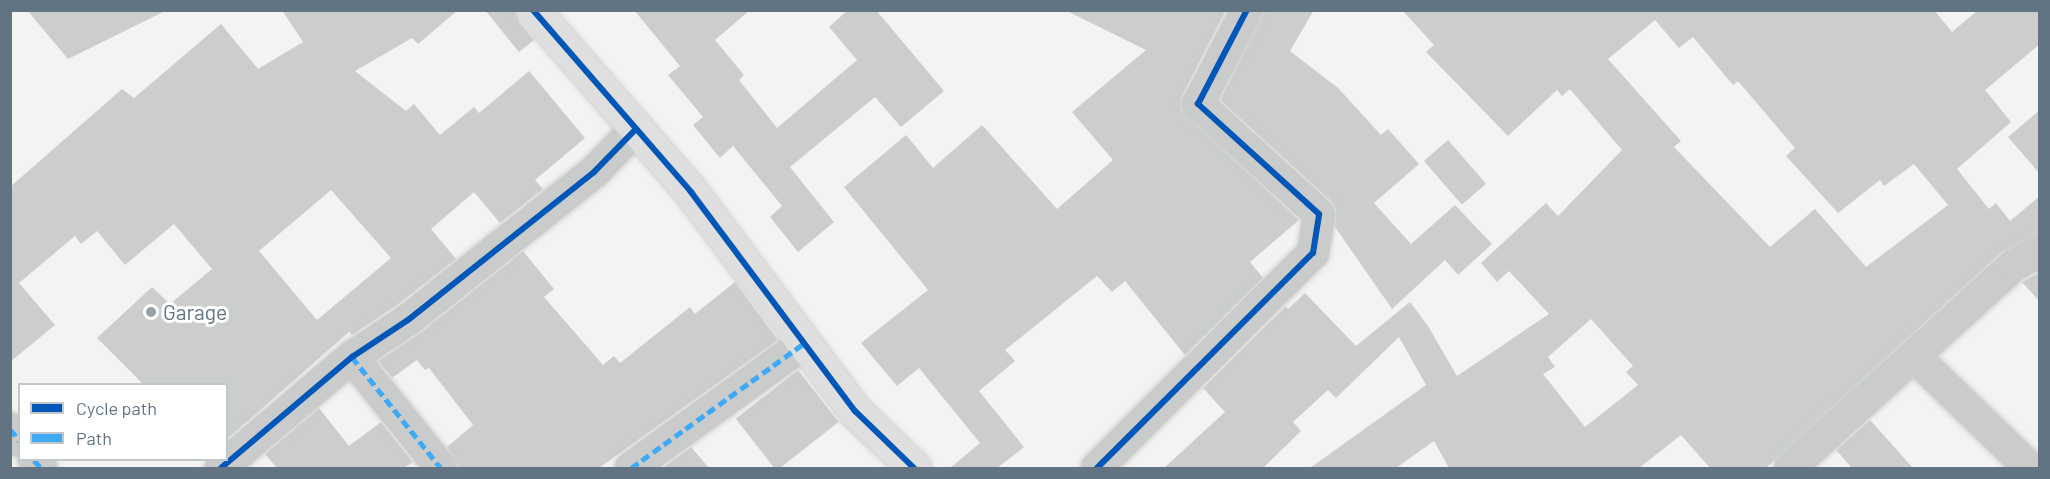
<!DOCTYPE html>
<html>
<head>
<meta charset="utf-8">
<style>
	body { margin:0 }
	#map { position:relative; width:2050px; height:479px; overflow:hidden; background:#f3f3f1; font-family:Barlow,sans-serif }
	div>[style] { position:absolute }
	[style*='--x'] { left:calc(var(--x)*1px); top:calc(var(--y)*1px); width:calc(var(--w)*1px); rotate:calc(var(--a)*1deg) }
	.building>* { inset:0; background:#cccece; transform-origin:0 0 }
	.roads { filter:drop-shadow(0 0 2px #cfd1d0) drop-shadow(0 0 2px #cfd1d0) }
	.street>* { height:32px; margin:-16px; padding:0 16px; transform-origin:16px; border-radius:16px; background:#cacccc }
	.secondary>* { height:33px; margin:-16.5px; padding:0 16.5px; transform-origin:16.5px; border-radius:16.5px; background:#dfdfe0 }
	.quiet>* { height:4.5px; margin-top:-2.25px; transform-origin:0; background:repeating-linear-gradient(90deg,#3fa9f5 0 9px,transparent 0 13.5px) }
	.cycleway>* { height:6px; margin:-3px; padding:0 3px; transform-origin:3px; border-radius:3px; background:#0057b8 }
	.dots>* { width:16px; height:16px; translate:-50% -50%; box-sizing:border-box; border:3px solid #fff; border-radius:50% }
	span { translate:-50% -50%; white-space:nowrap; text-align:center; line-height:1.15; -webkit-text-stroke:6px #fff; paint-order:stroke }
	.poi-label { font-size:21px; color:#627381 }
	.left { translate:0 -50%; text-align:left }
	.frame { position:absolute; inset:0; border:12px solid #627381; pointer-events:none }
	.legend { position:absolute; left:18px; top:383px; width:210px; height:78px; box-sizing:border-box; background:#fff; border:2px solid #c0c7cd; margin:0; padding:8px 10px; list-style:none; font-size:18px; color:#627381 }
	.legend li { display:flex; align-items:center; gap:12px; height:30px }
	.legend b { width:30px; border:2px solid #c0c7cd }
</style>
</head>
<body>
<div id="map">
	<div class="building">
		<i style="clip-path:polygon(27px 10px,167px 10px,68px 59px)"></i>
		<i style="clip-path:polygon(evenodd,282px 10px,458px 10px,418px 44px,412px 38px,355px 71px,406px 111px,414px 104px,440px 135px,474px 107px,479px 113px,529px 71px,585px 138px,535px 180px,543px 189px,500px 223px,474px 192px,431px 229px,456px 259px,397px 305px,352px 335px,349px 332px,226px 440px,226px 384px,143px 384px,97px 338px,152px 287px,170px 304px,212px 269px,174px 224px,125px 265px,97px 231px,81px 244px,75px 236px,19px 283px,55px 325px,10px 362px,10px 187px,122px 89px,134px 98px,221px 24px,258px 69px,303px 42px,282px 10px,331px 190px,391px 258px,317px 320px,259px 251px,331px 190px)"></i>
		<i style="clip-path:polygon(485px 10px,515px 10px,519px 22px,534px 40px,519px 52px)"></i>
		<i style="clip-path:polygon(634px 10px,750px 10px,715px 40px,744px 75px,739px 80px,777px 128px,857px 60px,829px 27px,848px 10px,876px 10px,944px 91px,901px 127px,875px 97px,790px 167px,834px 222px,798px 252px,770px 217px,782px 206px,733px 146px,720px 158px,693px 125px,703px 117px,668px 75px,680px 66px)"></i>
		<i style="clip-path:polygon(1065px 10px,1226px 10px,1182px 96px,1181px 110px,1299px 220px,1250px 262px,1263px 278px,1185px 355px,1125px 281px,1112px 292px,1097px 276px,1005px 350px,1015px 361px,979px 391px,1024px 447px,997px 468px,950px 468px,980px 443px,919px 368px,897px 386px,861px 343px,928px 290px,844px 187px,906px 135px,933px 168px,982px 125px,1057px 209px,1113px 160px,1072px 112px,1146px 50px)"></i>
		<i style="clip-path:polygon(1265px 10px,1314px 10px,1290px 51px,1338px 88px,1381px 135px,1388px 129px,1419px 164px,1374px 203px,1411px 244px,1455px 205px,1492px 244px,1458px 275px,1445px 260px,1392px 309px,1335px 227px,1336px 209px,1331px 201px,1220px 100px)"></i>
		<i style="clip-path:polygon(evenodd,1402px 10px,1934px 10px,1952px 32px,1978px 10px,2040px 10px,2040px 44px,1985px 90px,2011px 122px,1957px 169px,1989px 209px,1996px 203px,2010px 221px,2040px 196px,2040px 233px,2002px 252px,1766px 468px,1710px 468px,1681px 435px,1639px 468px,1449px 468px,1434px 441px,1396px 468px,1310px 468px,1426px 385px,1399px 337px,1336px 398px,1328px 390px,1293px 422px,1301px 431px,1263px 468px,1164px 468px,1225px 412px,1203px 388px,1286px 306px,1288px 309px,1305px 293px,1356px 346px,1410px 302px,1428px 326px,1457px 376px,1549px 314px,1509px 271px,1497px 282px,1481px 263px,1546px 203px,1558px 216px,1622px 150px,1570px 89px,1562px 96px,1557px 90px,1508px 136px,1426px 52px,1434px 45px,1402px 10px,1655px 20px,1679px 48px,1693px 37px,1733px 85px,1738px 81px,1795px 148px,1786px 156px,1838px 213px,1880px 180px,1884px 186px,1914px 164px,1948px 205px,1866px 267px,1815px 209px,1770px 247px,1674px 147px,1681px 141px,1608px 59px,1655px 20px,1402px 10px,1591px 319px,1633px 366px,1626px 372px,1638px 385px,1585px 427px,1543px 374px,1555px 367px,1548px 357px,1591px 319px)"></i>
		<i style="clip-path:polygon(2040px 110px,2040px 174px,2008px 137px)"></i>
		<i style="left:1448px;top:140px;width:58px;height:32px;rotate:49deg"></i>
		<i style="clip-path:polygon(523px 251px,554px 289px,544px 297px,603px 365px,614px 356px,620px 363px,690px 307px,695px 314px,735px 282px,778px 340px,599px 468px,459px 468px,447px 447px,473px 425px,429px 368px,425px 370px,417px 360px,392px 378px,378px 361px,419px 334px)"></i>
		<i style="clip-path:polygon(2040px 272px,2040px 302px,2022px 282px)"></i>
		<i style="left:798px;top:370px;width:66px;height:79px;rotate:52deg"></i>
		<i style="clip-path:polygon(319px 408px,349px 446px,381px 422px,413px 462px,404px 468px,277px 468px,265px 454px)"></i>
		<i style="clip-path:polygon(1870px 420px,1913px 468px,1852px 468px,1836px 450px)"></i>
		<i style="clip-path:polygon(691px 447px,709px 468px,667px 468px,665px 466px)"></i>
	</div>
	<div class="roads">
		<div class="street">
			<i style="--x:352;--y:357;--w:142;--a:51.3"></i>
			<i style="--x:1916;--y:358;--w:158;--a:44"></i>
			<i style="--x:10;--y:429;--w:16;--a:50"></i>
			<i style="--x:34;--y:460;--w:11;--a:49"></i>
			<i style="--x:221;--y:468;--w:172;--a:-40.3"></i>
			<i style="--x:352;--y:357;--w:67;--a:-33.5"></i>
			<i style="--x:408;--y:320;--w:238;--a:-38.5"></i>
			<i style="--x:594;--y:172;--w:60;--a:-45.7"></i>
			<i style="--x:631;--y:468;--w:213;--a:-35.8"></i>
			<i style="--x:1097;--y:468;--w:305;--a:-44.9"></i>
			<i style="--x:1313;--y:253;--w:39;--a:-81"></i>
			<i style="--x:1319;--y:214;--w:164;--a:-137.7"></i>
			<i style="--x:1198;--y:104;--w:106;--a:-62.5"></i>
			<i style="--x:1790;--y:468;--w:302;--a:-42.2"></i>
			<i style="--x:2014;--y:265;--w:30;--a:-28"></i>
		</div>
		<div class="secondary">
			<i style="--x:533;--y:10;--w:241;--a:49"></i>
			<i style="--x:691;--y:192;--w:274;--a:53.2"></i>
			<i style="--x:855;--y:411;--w:82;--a:44"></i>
		</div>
	</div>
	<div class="quiet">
		<i style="--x:352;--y:357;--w:142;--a:51.3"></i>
		<i style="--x:10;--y:429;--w:16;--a:50"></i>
		<i style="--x:34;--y:460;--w:11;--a:49"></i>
		<i style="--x:631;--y:468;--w:213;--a:-35.8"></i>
	</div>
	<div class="cycleway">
		<i style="--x:533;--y:10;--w:241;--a:49"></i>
		<i style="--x:691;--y:192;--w:274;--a:53.2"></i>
		<i style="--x:855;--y:411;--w:82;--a:44"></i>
		<i style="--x:221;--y:468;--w:172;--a:-40.3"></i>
		<i style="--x:352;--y:357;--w:67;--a:-33.5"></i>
		<i style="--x:408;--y:320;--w:238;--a:-38.5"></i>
		<i style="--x:594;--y:172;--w:60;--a:-45.7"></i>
		<i style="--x:1097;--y:468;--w:305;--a:-44.9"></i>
		<i style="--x:1313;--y:253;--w:39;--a:-81"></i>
		<i style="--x:1319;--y:214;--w:164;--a:-137.7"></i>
		<i style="--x:1198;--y:104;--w:106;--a:-62.5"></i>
	</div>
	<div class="dots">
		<i style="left:151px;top:312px;background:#95a0a8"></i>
	</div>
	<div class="poi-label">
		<span class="left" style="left:163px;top:312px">Garage</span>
	</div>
	<div class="frame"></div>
	<ul class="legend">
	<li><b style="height:8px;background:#0057b8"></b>Cycle path</li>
	<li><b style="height:8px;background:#3fa9f5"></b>Path</li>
	</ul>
</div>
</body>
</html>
